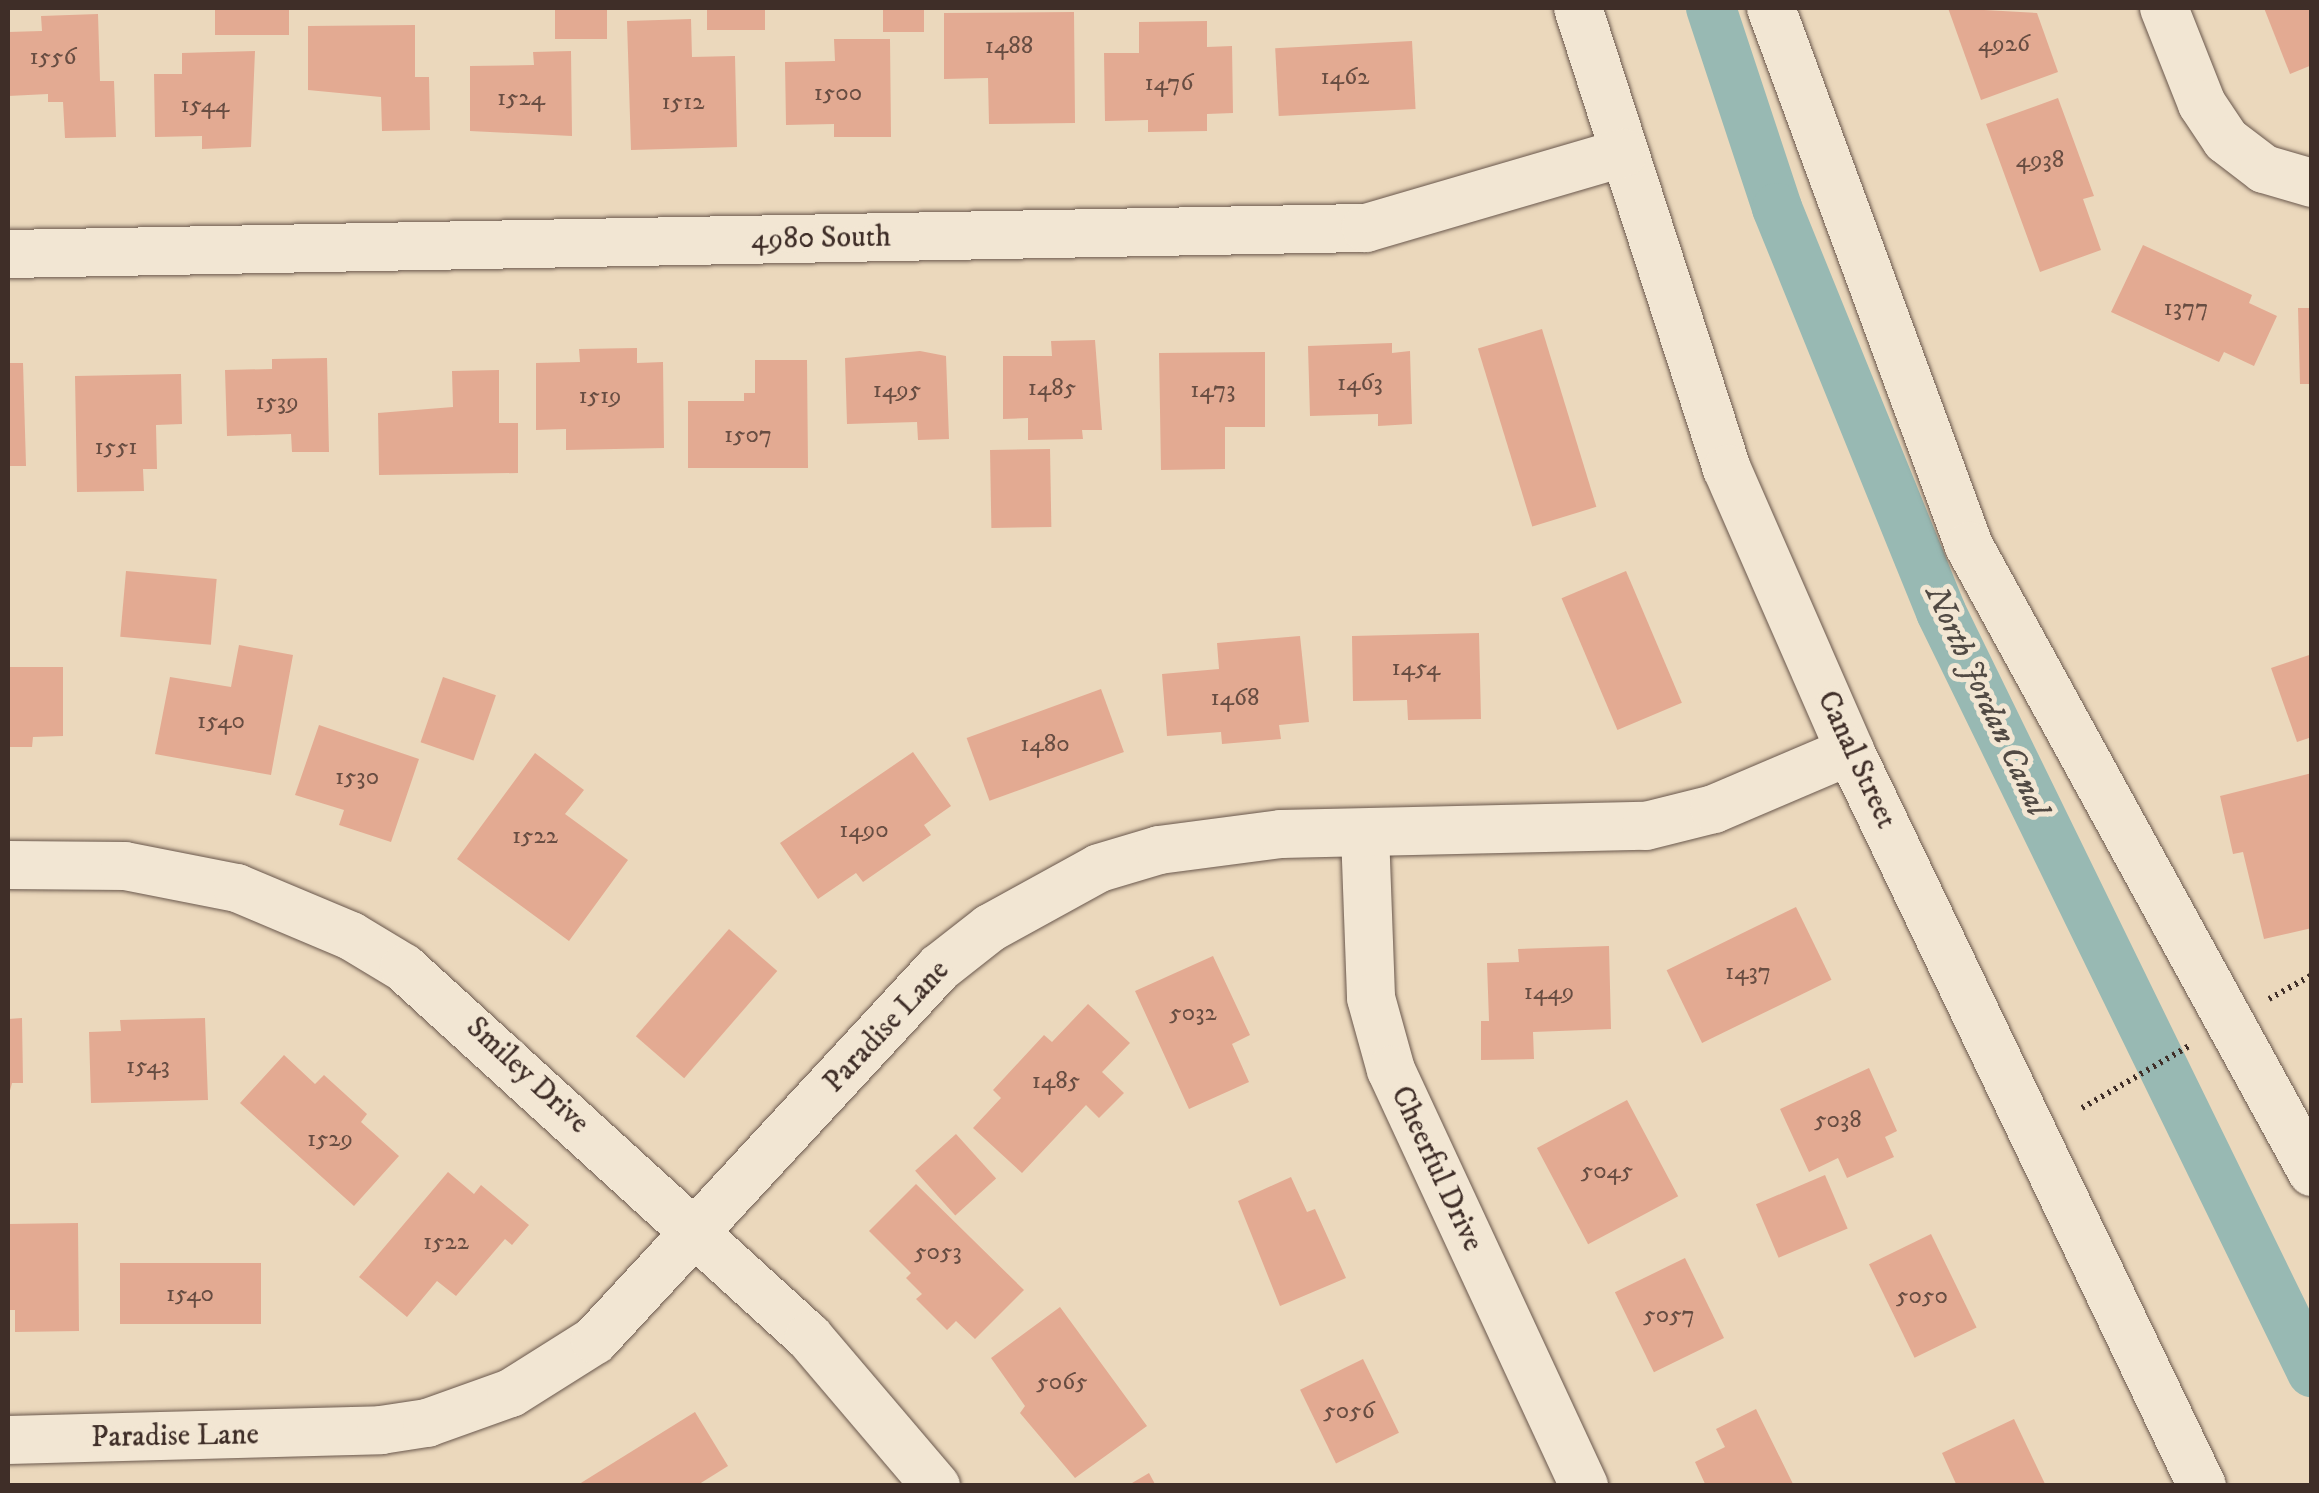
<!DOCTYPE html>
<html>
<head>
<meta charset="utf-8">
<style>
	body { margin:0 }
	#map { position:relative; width:2319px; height:1493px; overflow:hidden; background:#ebd8bc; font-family:"IM FELL DW Pica",serif }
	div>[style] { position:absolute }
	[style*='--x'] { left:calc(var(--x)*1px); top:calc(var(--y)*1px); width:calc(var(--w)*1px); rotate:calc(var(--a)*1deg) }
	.canal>* { height:50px; margin:-25px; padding:0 25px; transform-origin:25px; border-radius:25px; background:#98b9b3 }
	.building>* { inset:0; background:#e3aa92; transform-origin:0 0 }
	.path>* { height:6px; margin-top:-3px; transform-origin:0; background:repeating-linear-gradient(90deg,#3f2e28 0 2.5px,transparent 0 7.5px) }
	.roads { filter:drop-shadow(0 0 2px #6a584d) drop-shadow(0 0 2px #6a584d) }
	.minor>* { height:48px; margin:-24px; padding:0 24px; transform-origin:24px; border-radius:24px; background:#f2e6d3 }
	span { translate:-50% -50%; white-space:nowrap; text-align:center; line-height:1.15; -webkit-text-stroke:10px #f2e6d3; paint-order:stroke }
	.number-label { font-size:25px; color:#684d42 }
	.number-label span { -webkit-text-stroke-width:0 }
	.street-label { font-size:30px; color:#3f2e28 }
	.water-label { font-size:32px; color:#514a44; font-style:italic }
	.frame { position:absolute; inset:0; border:10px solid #3f2e28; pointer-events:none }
</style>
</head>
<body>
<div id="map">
	<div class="canal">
		<i style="--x:1711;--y:8;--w:211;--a:71.7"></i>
		<i style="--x:1777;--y:208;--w:436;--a:67.9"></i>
		<i style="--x:1941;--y:612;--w:846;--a:63.98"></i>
	</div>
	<div class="building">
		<i style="left:215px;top:8px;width:74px;height:27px"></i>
		<i style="left:555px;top:8px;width:52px;height:31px"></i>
		<i style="left:707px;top:8px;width:58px;height:22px"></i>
		<i style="left:883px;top:8px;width:41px;height:24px"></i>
		<i style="clip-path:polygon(1948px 8px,2037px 13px,2058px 72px,1981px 100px)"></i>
		<i style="clip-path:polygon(2264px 8px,2312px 8px,2312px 65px,2290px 74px)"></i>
		<i style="clip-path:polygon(1074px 12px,1075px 123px,989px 124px,988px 78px,944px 79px,944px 13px)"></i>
		<i style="clip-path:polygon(98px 14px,100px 81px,114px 81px,116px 137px,65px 138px,63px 102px,48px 102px,48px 94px,8px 96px,8px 32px,42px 31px,41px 16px)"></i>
		<i style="clip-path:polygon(691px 19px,692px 57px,735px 56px,737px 147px,631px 150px,627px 21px)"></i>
		<i style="clip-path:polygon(1207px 21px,1207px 47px,1232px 46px,1233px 113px,1207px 114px,1207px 131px,1148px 132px,1148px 120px,1105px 121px,1104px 53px,1139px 53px,1139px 22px)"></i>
		<i style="clip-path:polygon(415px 25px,415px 77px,429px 77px,430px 130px,382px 131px,381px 97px,308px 90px,308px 26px)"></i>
		<i style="clip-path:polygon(834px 39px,890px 39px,891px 137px,834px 137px,834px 124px,786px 125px,785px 62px,835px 61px)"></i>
		<i style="left:1412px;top:41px;width:68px;height:137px;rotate:87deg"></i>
		<i style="clip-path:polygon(255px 51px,251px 147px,202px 149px,202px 136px,155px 137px,154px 74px,182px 74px,182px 53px)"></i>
		<i style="clip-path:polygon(571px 51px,572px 136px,470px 131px,470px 66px,534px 65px,533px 52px)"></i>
		<i style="clip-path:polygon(2058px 98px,2094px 196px,2083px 199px,2101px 250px,2040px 272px,1986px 124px)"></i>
		<i style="clip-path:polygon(2143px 245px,2252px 295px,2249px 303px,2277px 316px,2254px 366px,2224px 352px,2219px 362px,2111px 312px)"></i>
		<i style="clip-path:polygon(2298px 308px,2312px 308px,2312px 384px,2300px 384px)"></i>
		<i style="left:1542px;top:329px;width:186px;height:67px;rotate:73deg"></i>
		<i style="clip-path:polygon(1095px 340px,1102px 430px,1082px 430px,1083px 439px,1028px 440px,1028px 418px,1003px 419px,1003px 356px,1052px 356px,1051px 341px)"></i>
		<i style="clip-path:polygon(1392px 343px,1392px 353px,1410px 351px,1412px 424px,1378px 426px,1378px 414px,1310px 416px,1308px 346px)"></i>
		<i style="clip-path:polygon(637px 348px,637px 363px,663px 362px,664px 448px,566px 450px,566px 429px,536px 430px,536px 363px,580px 362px,579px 349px)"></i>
		<i style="clip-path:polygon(920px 351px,946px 356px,949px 439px,918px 440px,917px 422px,847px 424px,845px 358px)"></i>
		<i style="clip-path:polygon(1265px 352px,1265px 427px,1225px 427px,1225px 469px,1161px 470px,1159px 353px)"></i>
		<i style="clip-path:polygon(327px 358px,329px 452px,292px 452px,291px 434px,227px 436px,225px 370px,272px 369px,272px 359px)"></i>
		<i style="clip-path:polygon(755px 360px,807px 360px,808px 468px,688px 468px,688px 401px,744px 401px,744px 393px,755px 393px)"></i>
		<i style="clip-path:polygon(8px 363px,23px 363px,26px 466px,8px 466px)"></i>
		<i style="clip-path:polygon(499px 370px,499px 423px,518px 423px,518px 473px,379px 475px,378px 413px,453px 407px,452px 371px)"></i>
		<i style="clip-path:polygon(181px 374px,182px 424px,156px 425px,157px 469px,143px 469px,144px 491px,77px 492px,75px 376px)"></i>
		<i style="left:1050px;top:449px;width:78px;height:60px;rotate:89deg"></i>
		<i style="left:126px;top:571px;width:91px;height:66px;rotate:5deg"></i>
		<i style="left:1626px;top:571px;width:143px;height:70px;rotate:67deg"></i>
		<i style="clip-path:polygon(1479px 633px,1481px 719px,1408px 720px,1407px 700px,1353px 701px,1352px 636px)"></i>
		<i style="clip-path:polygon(1300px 636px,1309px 722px,1279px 725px,1281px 739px,1222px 744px,1221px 732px,1167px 736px,1162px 674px,1219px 669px,1217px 643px)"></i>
		<i style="clip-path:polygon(239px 645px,293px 655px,271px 775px,155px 754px,170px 677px,231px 687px)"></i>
		<i style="clip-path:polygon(2312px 654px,2312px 737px,2297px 742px,2271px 668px)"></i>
		<i style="clip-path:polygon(8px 667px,63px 667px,63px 736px,33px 737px,32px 747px,8px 747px)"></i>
		<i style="left:443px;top:677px;width:56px;height:69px;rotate:19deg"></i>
		<i style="left:1101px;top:689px;width:67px;height:143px;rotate:70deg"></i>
		<i style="clip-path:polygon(319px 725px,419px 759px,391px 842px,339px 825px,344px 810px,295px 795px)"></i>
		<i style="clip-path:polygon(913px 752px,951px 806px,924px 825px,931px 835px,863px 882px,856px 873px,818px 899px,780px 843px)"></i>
		<i style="clip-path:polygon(535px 753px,584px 790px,565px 814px,628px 860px,569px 941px,457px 859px)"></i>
		<i style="clip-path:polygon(2312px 773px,2312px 928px,2264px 939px,2243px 852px,2233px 854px,2220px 796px)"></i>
		<i style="left:1796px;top:907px;width:81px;height:144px;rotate:64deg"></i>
		<i style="left:729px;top:929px;width:64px;height:142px;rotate:41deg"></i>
		<i style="clip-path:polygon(1609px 946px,1611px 1029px,1533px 1032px,1534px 1059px,1481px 1060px,1481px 1021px,1489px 1021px,1487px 963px,1519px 962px,1518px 949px)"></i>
		<i style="clip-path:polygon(1213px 956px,1250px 1035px,1232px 1044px,1249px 1082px,1189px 1109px,1135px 991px)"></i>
		<i style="clip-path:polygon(1088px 1004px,1130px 1043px,1102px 1072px,1124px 1093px,1099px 1118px,1086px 1105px,1022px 1173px,973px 1128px,1001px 1098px,993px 1090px,1044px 1035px,1052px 1042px)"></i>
		<i style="clip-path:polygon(22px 1018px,23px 1083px,12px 1083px,8px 1098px,8px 1019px)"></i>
		<i style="clip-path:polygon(205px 1018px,208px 1100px,91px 1103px,89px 1032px,121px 1031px,120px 1020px)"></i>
		<i style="clip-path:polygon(284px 1055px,315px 1084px,324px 1075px,367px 1114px,361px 1122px,399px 1156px,354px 1206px,240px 1103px)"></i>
		<i style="clip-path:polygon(1869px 1068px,1897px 1131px,1885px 1137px,1894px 1157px,1847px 1178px,1838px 1158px,1809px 1172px,1780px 1109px)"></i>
		<i style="left:1627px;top:1100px;width:109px;height:102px;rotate:62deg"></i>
		<i style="left:956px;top:1134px;width:60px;height:55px;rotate:48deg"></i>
		<i style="clip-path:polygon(448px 1172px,474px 1194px,481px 1185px,529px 1225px,512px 1245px,505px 1239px,456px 1296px,437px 1281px,407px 1317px,359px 1277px)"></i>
		<i style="left:1825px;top:1175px;width:58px;height:75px;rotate:67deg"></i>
		<i style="clip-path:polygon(1291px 1177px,1307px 1212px,1315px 1209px,1346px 1278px,1280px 1306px,1238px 1201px)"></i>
		<i style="clip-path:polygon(916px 1184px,1024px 1290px,975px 1339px,956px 1321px,947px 1330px,916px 1299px,922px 1294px,906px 1278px,911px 1273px,869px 1231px)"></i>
		<i style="clip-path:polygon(78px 1223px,79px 1331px,15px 1332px,15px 1310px,8px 1310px,8px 1224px)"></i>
		<i style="left:1931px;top:1234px;width:104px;height:69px;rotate:64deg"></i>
		<i style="left:1685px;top:1258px;width:89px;height:78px;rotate:64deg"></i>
		<i style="left:120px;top:1263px;width:141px;height:61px"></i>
		<i style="clip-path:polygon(1060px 1307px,1147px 1426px,1075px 1478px,1020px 1413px,1025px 1406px,991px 1358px)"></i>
		<i style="left:1363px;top:1359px;width:82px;height:70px;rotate:64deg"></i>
		<i style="clip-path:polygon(1756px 1409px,1794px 1486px,1706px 1486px,1695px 1462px,1725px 1447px,1716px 1429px)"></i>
		<i style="clip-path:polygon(695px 1412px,728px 1466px,696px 1486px,576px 1486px)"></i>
		<i style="clip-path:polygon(2014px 1419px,2046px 1486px,1957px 1486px,1942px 1453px)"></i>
		<i style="clip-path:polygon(1149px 1473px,1156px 1486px,1127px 1486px)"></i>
	</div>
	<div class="path">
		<i style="--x:2269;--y:999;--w:49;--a:-29.2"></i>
		<i style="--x:2082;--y:1108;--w:124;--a:-30.1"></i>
	</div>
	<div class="roads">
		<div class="minor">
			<i style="--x:1578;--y:8;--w:484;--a:72.1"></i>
			<i style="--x:1727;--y:469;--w:308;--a:66.4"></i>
			<i style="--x:1850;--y:751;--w:815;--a:64.41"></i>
			<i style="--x:1771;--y:8;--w:573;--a:69.79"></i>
			<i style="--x:1969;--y:546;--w:714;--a:61.28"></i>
			<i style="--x:2164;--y:8;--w:103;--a:68.4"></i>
			<i style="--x:2202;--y:104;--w:43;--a:56.3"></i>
			<i style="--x:2226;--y:140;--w:48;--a:37.3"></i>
			<i style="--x:2264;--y:169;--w:50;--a:16.3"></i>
			<i style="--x:8;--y:254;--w:1358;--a:-1.1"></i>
			<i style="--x:1366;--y:228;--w:268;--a:-16.3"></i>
			<i style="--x:1365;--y:833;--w:165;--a:87.9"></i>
			<i style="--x:1371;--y:998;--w:75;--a:74.5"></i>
			<i style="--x:1391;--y:1070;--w:459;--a:65.1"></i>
			<i style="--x:8;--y:865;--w:117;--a:0.5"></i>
			<i style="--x:125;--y:866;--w:114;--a:11.1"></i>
			<i style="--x:237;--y:888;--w:124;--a:22.8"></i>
			<i style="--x:351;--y:936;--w:62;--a:31.1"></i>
			<i style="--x:404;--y:968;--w:548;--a:42.34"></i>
			<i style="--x:809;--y:1337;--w:196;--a:49.6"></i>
			<i style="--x:8;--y:1440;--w:373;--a:-1.5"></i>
			<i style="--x:381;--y:1430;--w:47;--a:-8.7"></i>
			<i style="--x:427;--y:1423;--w:89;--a:-19.7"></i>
			<i style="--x:511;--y:1393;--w:99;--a:-32.2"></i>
			<i style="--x:595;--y:1340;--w:507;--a:-47.24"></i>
			<i style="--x:939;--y:968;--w:65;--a:-38.1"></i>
			<i style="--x:990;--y:928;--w:124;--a:-28.8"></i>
			<i style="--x:1099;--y:868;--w:63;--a:-16.7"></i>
			<i style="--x:1159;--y:850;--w:123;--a:-7.5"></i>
			<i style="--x:1281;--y:834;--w:365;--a:-1.3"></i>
			<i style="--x:1646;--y:826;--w:70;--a:-14"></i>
			<i style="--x:1714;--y:809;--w:148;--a:-23.1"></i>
		</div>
	</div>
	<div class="number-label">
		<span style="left:2004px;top:44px">4926</span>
		<span style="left:1009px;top:46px">1488</span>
		<span style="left:53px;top:57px">1556</span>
		<span style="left:1345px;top:77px">1462</span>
		<span style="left:1169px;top:83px">1476</span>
		<span style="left:838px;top:93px">1500</span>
		<span style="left:521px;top:98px">1524</span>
		<span style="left:683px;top:102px">1512</span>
		<span style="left:205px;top:105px">1544</span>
		<span style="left:2040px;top:160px">4938</span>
		<span style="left:2186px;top:308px">1377</span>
		<span style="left:1360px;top:383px">1463</span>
		<span style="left:1052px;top:388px">1485</span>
		<span style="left:897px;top:390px">1495</span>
		<span style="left:1213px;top:390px">1473</span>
		<span style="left:600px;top:396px">1519</span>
		<span style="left:277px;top:402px">1539</span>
		<span style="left:748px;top:435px">1507</span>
		<span style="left:116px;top:447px">1551</span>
		<span style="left:1416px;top:668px">1454</span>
		<span style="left:1235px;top:698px">1468</span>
		<span style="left:221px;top:721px">1540</span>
		<span style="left:1045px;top:744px">1480</span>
		<span style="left:357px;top:777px">1530</span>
		<span style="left:864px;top:830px">1490</span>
		<span style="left:535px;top:836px">1522</span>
		<span style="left:1748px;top:972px">1437</span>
		<span style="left:1549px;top:992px">1449</span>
		<span style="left:1193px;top:1013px">5032</span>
		<span style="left:148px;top:1066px">1543</span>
		<span style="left:1056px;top:1081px">1485</span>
		<span style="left:1838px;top:1120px">5038</span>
		<span style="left:330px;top:1139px">1529</span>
		<span style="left:1607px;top:1171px">5045</span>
		<span style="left:446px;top:1242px">1522</span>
		<span style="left:938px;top:1252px">5053</span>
		<span style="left:190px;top:1294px">1540</span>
		<span style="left:1922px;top:1296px">5050</span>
		<span style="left:1669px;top:1315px">5057</span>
		<span style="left:1062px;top:1382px">5065</span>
		<span style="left:1349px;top:1411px">5056</span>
	</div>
	<div class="street-label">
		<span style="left:821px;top:239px;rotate:-1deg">4980 South</span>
		<span style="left:1856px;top:760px;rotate:65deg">Canal Street</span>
		<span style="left:887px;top:1027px;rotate:-47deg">Paradise Lane</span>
		<span style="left:527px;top:1076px;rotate:43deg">Smiley Drive</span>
		<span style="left:1436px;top:1169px;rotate:65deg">Cheerful Drive</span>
		<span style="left:175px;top:1437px;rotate:-1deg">Paradise Lane</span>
	</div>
	<div class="water-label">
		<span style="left:1986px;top:701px;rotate:65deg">North Jordan Canal</span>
	</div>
	<div class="frame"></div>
</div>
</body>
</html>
